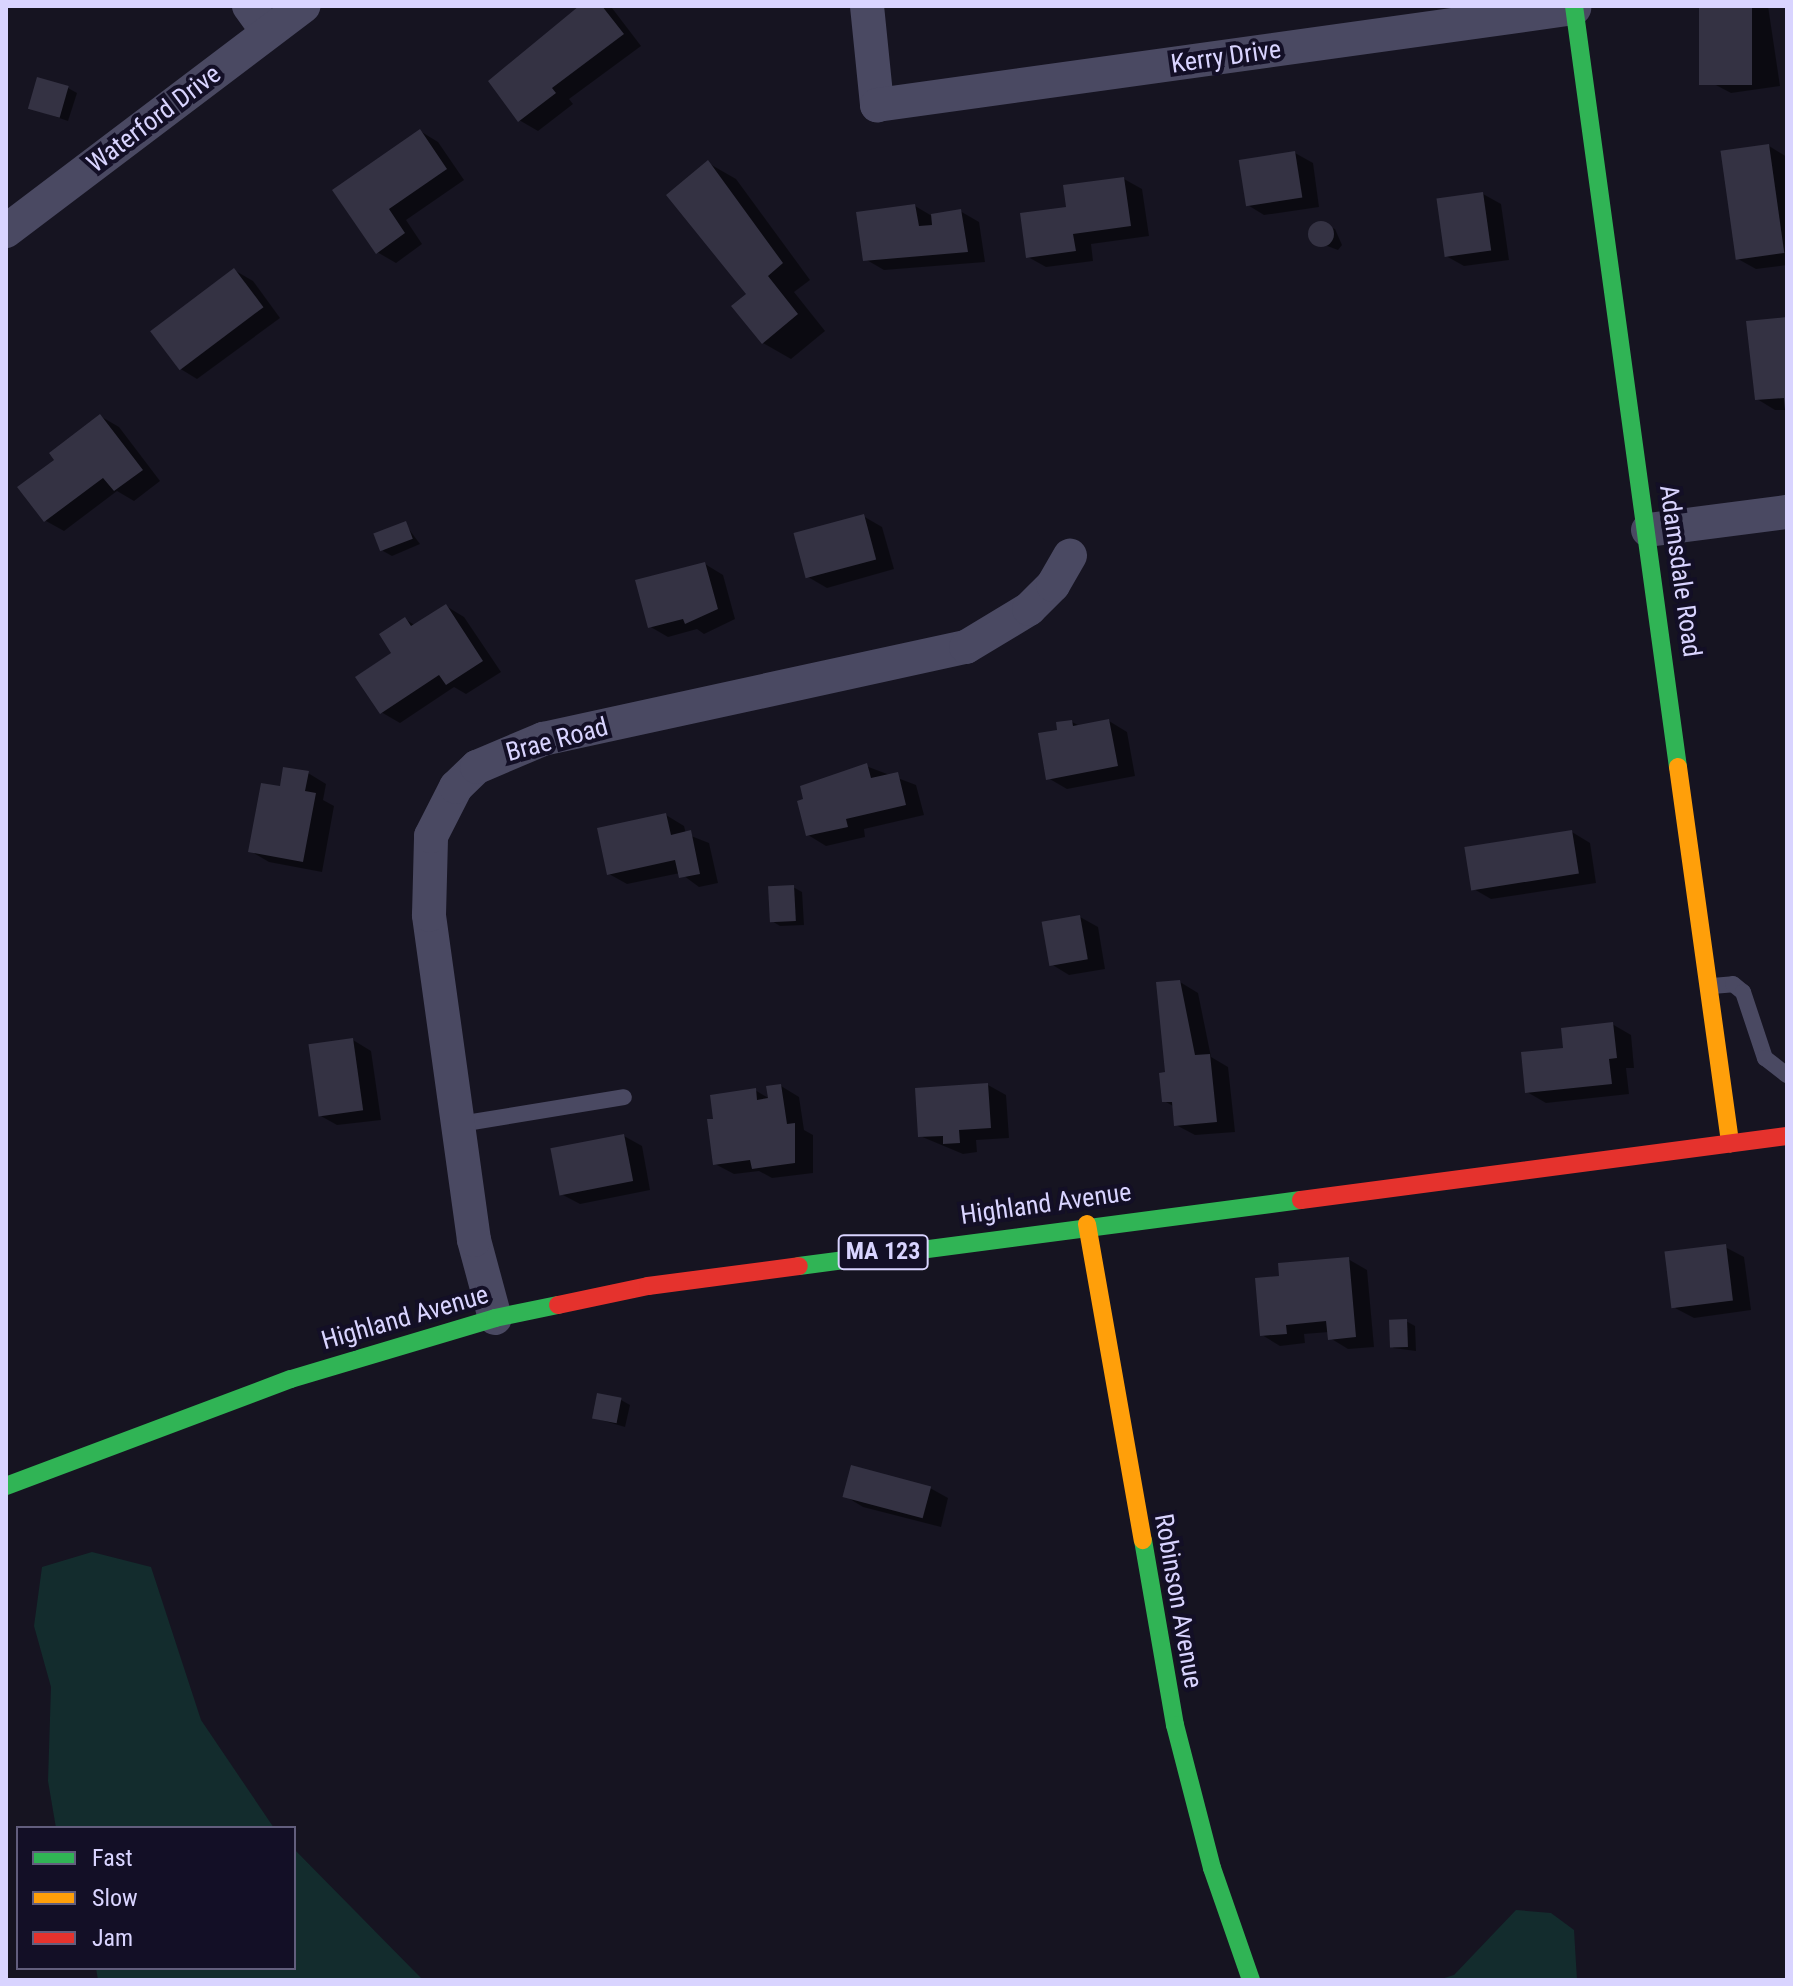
<!DOCTYPE html>
<html>
<head>
<meta charset="utf-8">
<style>
	body { margin:0 }
	#map { position:relative; width:1793px; height:1986px; overflow:hidden; background:#161421; font-family:"Roboto Condensed",sans-serif }
	div>[style] { position:absolute }
	[style*='--x'] { left:calc(var(--x)*1px); top:calc(var(--y)*1px); width:calc(var(--w)*1px); rotate:calc(var(--a)*1deg) }
	.green>* { inset:0; background:#132c2d }
	.shadow>* { inset:0; background:#0007 }
	.building>* { inset:0; background:#343243; transform-origin:0 0 }
	.round { border-radius:50% }
	.lane>* { height:16px; margin:-8px; padding:0 8px; transform-origin:8px; border-radius:8px; background:#4a4962 }
	.street>* { height:34px; margin:-17px; padding:0 17px; transform-origin:17px; border-radius:17px; background:#4a4962 }
	.fast>* { height:18px; margin:-9px; padding:0 9px; transform-origin:9px; border-radius:9px; background:#30b455 }
	.slow>* { height:18px; margin:-9px; padding:0 9px; transform-origin:9px; border-radius:9px; background:#ff9f0a }
	.jam>* { height:18px; margin:-9px; padding:0 9px; transform-origin:9px; border-radius:9px; background:#e5322d }
	span { translate:-50% -50%; white-space:nowrap; text-align:center; line-height:1.15; -webkit-text-stroke:8px #130f26; paint-order:stroke }
	.shield-label span { padding:2px 6px; background:#130f26; border:2px solid; border-radius:6px; -webkit-text-stroke-width:0 }
	.shield-label { font-size:24px; color:#d9d4ff; font-weight:700 }
	.street-label { font-size:26px; color:#d9d4ff }
	.frame { position:absolute; inset:0; border:8px solid #d9d4ff; pointer-events:none }
	.legend { position:absolute; left:16px; top:1826px; width:280px; height:144px; box-sizing:border-box; background:#130f26; border:2px solid #625e7d; margin:0; padding:10px 14px; list-style:none; font-size:24px; color:#d9d4ff }
	.legend li { display:flex; align-items:center; gap:16px; height:40px }
	.legend b { width:40px; border:2px solid #625e7d }
</style>
</head>
<body>
<div id="map">
	<div class="green">
		<i style="clip-path:polygon(92px 1552px,151px 1567px,201px 1720px,274px 1828px,56px 1828px,48px 1781px,51px 1687px,34px 1626px,42px 1567px)"></i>
		<i style="clip-path:polygon(294px 1849px,423px 1980px,98px 1980px,96px 1968px,294px 1968px)"></i>
		<i style="clip-path:polygon(1516px 1910px,1551px 1913px,1574px 1930px,1577px 1980px,1438px 1980px,1454px 1975px)"></i>
	</div>
	<div class="shadow">
		<i style="clip-path:polygon(583px 6px,612px 8px,641px 46px,569px 99px,573px 104px,538px 131px,519px 120px)"></i>
		<i style="clip-path:polygon(1701px 6px,1768px 6px,1780px 86px,1731px 93px,1712px 83px)"></i>
		<i style="clip-path:polygon(68px 88px,77px 93px,68px 121px,30px 108px)"></i>
		<i style="clip-path:polygon(420px 131px,438px 142px,464px 180px,406px 220px,422px 244px,396px 263px,377px 252px,335px 190px)"></i>
		<i style="clip-path:polygon(1769px 146px,1787px 157px,1787px 265px,1756px 269px,1738px 259px)"></i>
		<i style="clip-path:polygon(1295px 153px,1313px 163px,1319px 207px,1264px 215px,1246px 204px)"></i>
		<i style="clip-path:polygon(708px 163px,736px 179px,810px 280px,794px 292px,825px 331px,791px 359px,763px 343px)"></i>
		<i style="clip-path:polygon(1124px 179px,1142px 189px,1149px 236px,1091px 244px,1093px 261px,1046px 267px,1028px 257px,1068px 208px)"></i>
		<i style="clip-path:polygon(1483px 194px,1501px 204px,1509px 260px,1464px 266px,1446px 256px)"></i>
		<i style="clip-path:polygon(915px 206px,932px 216px,960px 211px,979px 222px,985px 262px,884px 270px,865px 259px)"></i>
		<i style="clip-path:polygon(1316px 223px,1335px 229px,1342px 245px,1338px 250px,1311px 240px,1309px 231px)"></i>
		<i style="clip-path:polygon(234px 270px,253px 281px,280px 318px,197px 379px,179px 368px)"></i>
		<i style="clip-path:polygon(1787px 319px,1787px 410px,1775px 410px,1757px 399px)"></i>
		<i style="clip-path:polygon(100px 416px,119px 427px,160px 481px,134px 501px,117px 491px,64px 531px,46px 521px,57px 460px)"></i>
		<i style="clip-path:polygon(863px 516px,882px 527px,894px 569px,827px 588px,808px 577px)"></i>
		<i style="clip-path:polygon(405px 524px,420px 544px,392px 556px,383px 551px)"></i>
		<i style="clip-path:polygon(705px 564px,723px 575px,735px 619px,704px 634px,697px 629px,668px 637px,649px 626px)"></i>
		<i style="clip-path:polygon(446px 606px,464px 617px,501px 672px,466px 694px,454px 687px,400px 723px,381px 712px,405px 619px,416px 626px)"></i>
		<i style="clip-path:polygon(1109px 721px,1127px 732px,1135px 776px,1067px 789px,1048px 778px,1059px 732px,1072px 722px,1080px 726px)"></i>
		<i style="clip-path:polygon(866px 766px,916px 785px,924px 815px,864px 829px,865px 837px,826px 846px,808px 835px)"></i>
		<i style="clip-path:polygon(308px 773px,326px 784px,323px 800px,334px 806px,322px 872px,269px 862px,250px 851px,282px 788px)"></i>
		<i style="clip-path:polygon(666px 815px,684px 826px,686px 834px,709px 843px,718px 883px,699px 887px,680px 873px,627px 884px,609px 874px)"></i>
		<i style="clip-path:polygon(1572px 832px,1590px 843px,1596px 883px,1491px 899px,1472px 888px)"></i>
		<i style="clip-path:polygon(793px 887px,802px 892px,804px 925px,780px 926px,772px 921px)"></i>
		<i style="clip-path:polygon(1080px 917px,1098px 927px,1105px 969px,1069px 975px,1051px 964px)"></i>
		<i style="clip-path:polygon(1180px 982px,1198px 993px,1211px 1057px,1228px 1067px,1235px 1132px,1195px 1135px,1176px 1125px,1175px 1107px,1164px 1101px)"></i>
		<i style="clip-path:polygon(1612px 1024px,1631px 1035px,1634px 1068px,1626px 1068px,1629px 1094px,1546px 1103px,1527px 1092px,1566px 1049px)"></i>
		<i style="clip-path:polygon(353px 1040px,371px 1051px,381px 1120px,337px 1125px,319px 1115px)"></i>
		<i style="clip-path:polygon(988px 1085px,1006px 1095px,1009px 1138px,976px 1140px,977px 1152px,963px 1154px,920px 1136px)"></i>
		<i style="clip-path:polygon(781px 1086px,799px 1097px,804px 1130px,813px 1135px,813px 1173px,772px 1178px,759px 1171px,734px 1174px,715px 1164px,716px 1120px,755px 1090px,770px 1099px)"></i>
		<i style="clip-path:polygon(624px 1136px,642px 1146px,650px 1190px,580px 1204px,561px 1194px)"></i>
		<i style="clip-path:polygon(1725px 1247px,1744px 1257px,1751px 1310px,1694px 1318px,1675px 1308px)"></i>
		<i style="clip-path:polygon(1348px 1259px,1367px 1270px,1374px 1347px,1348px 1349px,1330px 1338px,1329px 1332px,1304px 1334px,1305px 1343px,1280px 1346px,1262px 1335px,1281px 1278px)"></i>
		<i style="clip-path:polygon(1406px 1321px,1415px 1326px,1416px 1351px,1393px 1348px)"></i>
		<i style="clip-path:polygon(621px 1400px,630px 1405px,625px 1427px,594px 1418px)"></i>
		<i style="clip-path:polygon(930px 1488px,948px 1498px,941px 1527px,863px 1507px,845px 1496px)"></i>
	</div>
	<div class="building">
		<i style="clip-path:polygon(579px 6px,602px 6px,624px 34px,552px 88px,556px 93px,518px 122px,488px 81px)"></i>
		<i style="left:1699px;top:6px;width:53px;height:79px"></i>
		<i style="left:37px;top:77px;width:33px;height:33px;rotate:16deg"></i>
		<i style="clip-path:polygon(420px 129px,447px 169px,389px 209px,405px 233px,376px 254px,332px 190px)"></i>
		<i style="left:1769px;top:144px;width:110px;height:49px;rotate:82deg"></i>
		<i style="left:1295px;top:151px;width:47px;height:57px;rotate:81deg"></i>
		<i style="clip-path:polygon(708px 160px,783px 263px,768px 276px,798px 314px,762px 344px,731px 306px,746px 294px,666px 195px)"></i>
		<i style="clip-path:polygon(1124px 177px,1131px 226px,1073px 234px,1076px 251px,1026px 258px,1020px 213px,1066px 207px,1063px 185px)"></i>
		<i style="left:1483px;top:192px;width:59px;height:47px;rotate:82deg"></i>
		<i style="clip-path:polygon(915px 204px,919px 226px,932px 225px,931px 214px,961px 209px,968px 252px,863px 261px,856px 212px)"></i>
		<i class="round" style="left:1308px;top:221px;width:26px;height:26px"></i>
		<i style="left:234px;top:268px;width:49px;height:105px;rotate:53deg"></i>
		<i style="clip-path:polygon(1787px 317px,1787px 410px,1785px 410px,1784px 398px,1755px 400px,1746px 321px)"></i>
		<i style="clip-path:polygon(100px 414px,143px 470px,114px 491px,103px 478px,44px 522px,17px 487px,54px 460px,49px 453px)"></i>
		<i style="left:864px;top:514px;width:47px;height:73px;rotate:75deg"></i>
		<i style="left:406px;top:521px;width:19px;height:35px;rotate:69deg"></i>
		<i style="clip-path:polygon(705px 562px,718px 609px,685px 624px,683px 619px,648px 628px,635px 580px)"></i>
		<i style="clip-path:polygon(446px 604px,483px 661px,446px 685px,439px 675px,380px 714px,355px 677px,391px 653px,379px 634px,405px 617px,411px 626px)"></i>
		<i style="clip-path:polygon(1109px 719px,1118px 766px,1046px 780px,1038px 733px,1057px 730px,1056px 722px,1072px 720px,1073px 726px)"></i>
		<i style="clip-path:polygon(867px 763px,871px 778px,898px 772px,906px 805px,846px 819px,848px 827px,806px 836px,797px 801px,803px 799px,800px 786px)"></i>
		<i style="clip-path:polygon(283px 767px,309px 771px,305px 791px,316px 793px,303px 862px,248px 852px,261px 783px,280px 786px)"></i>
		<i style="clip-path:polygon(666px 813px,671px 835px,691px 830px,700px 874px,679px 878px,675px 860px,607px 875px,597px 828px)"></i>
		<i style="left:1572px;top:830px;width:44px;height:109px;rotate:81deg"></i>
		<i style="left:794px;top:885px;width:36px;height:26px;rotate:87deg"></i>
		<i style="left:1080px;top:915px;width:45px;height:39px;rotate:80deg"></i>
		<i style="clip-path:polygon(1180px 980px,1195px 1055px,1210px 1054px,1217px 1122px,1174px 1126px,1172px 1102px,1162px 1102px,1159px 1073px,1165px 1072px,1156px 982px)"></i>
		<i style="clip-path:polygon(1613px 1022px,1617px 1058px,1609px 1059px,1612px 1084px,1525px 1093px,1521px 1052px,1563px 1048px,1561px 1028px)"></i>
		<i style="left:353px;top:1038px;width:73px;height:45px;rotate:82deg"></i>
		<i style="clip-path:polygon(988px 1083px,991px 1128px,959px 1130px,960px 1143px,943px 1144px,943px 1136px,918px 1137px,915px 1088px)"></i>
		<i style="clip-path:polygon(781px 1084px,787px 1124px,795px 1123px,795px 1163px,752px 1169px,750px 1160px,713px 1165px,707px 1119px,713px 1119px,710px 1095px,756px 1088px,757px 1100px,768px 1098px,766px 1086px)"></i>
		<i style="left:624px;top:1134px;width:48px;height:75px;rotate:79deg"></i>
		<i style="left:1726px;top:1244px;width:57px;height:62px;rotate:83deg"></i>
		<i style="clip-path:polygon(1349px 1257px,1356px 1337px,1328px 1340px,1326px 1321px,1286px 1325px,1287px 1334px,1260px 1336px,1255px 1278px,1279px 1276px,1278px 1263px)"></i>
		<i style="left:1407px;top:1319px;width:28px;height:18px;rotate:88deg"></i>
		<i style="left:597px;top:1393px;width:25px;height:26px;rotate:11deg"></i>
		<i style="left:851px;top:1465px;width:83px;height:33px;rotate:15deg"></i>
	</div>
	<div class="lane">
		<i style="--x:1712;--y:986;--w:21;--a:-5"></i>
		<i style="--x:1733;--y:984;--w:13;--a:39"></i>
		<i style="--x:1743;--y:992;--w:70;--a:71.6"></i>
		<i style="--x:1765;--y:1058;--w:28;--a:38"></i>
		<i style="--x:460;--y:1124;--w:166;--a:-9.3"></i>
	</div>
	<div class="street">
		<i style="--x:249;--y:6;--w:32;--a:54"></i>
		<i style="--x:867;--y:6;--w:100;--a:84.2"></i>
		<i style="--x:877;--y:105;--w:704;--a:-7.92"></i>
		<i style="--x:6;--y:231;--w:373;--a:-37.1"></i>
		<i style="--x:1648;--y:530;--w:140;--a:-7.4"></i>
		<i style="--x:495;--y:1318;--w:81;--a:-105.1"></i>
		<i style="--x:474;--y:1240;--w:328;--a:-97.9"></i>
		<i style="--x:429;--y:915;--w:79;--a:-88.5"></i>
		<i style="--x:431;--y:836;--w:55;--a:-63"></i>
		<i style="--x:456;--y:787;--w:29;--a:-44"></i>
		<i style="--x:477;--y:767;--w:72;--a:-23"></i>
		<i style="--x:543;--y:739;--w:433;--a:-12.3"></i>
		<i style="--x:966;--y:647;--w:74;--a:-31.1"></i>
		<i style="--x:1029;--y:609;--w:34;--a:-45"></i>
		<i style="--x:1053;--y:585;--w:34;--a:-60"></i>
	</div>
	<div class="fast">
		<i style="--x:1574;--y:6;--w:768;--a:82.22"></i>
		<i style="--x:799;--y:1266;--w:506;--a:-7.49"></i>
		<i style="--x:6;--y:1486;--w:304;--a:-20.6"></i>
		<i style="--x:291;--y:1379;--w:213;--a:-16.6"></i>
		<i style="--x:495;--y:1318;--w:64;--a:-11.7"></i>
		<i style="--x:1143;--y:1540;--w:188;--a:80.2"></i>
		<i style="--x:1175;--y:1725;--w:148;--a:75.5"></i>
		<i style="--x:1212;--y:1868;--w:119;--a:70.8"></i>
	</div>
	<div class="slow">
		<i style="--x:1678;--y:767;--w:380;--a:82.1"></i>
		<i style="--x:1087;--y:1224;--w:321;--a:80"></i>
	</div>
	<div class="jam">
		<i style="--x:1301;--y:1200;--w:490;--a:-7.5"></i>
		<i style="--x:558;--y:1305;--w:92;--a:-11.9"></i>
		<i style="--x:648;--y:1286;--w:152;--a:-7.5"></i>
	</div>
	<div class="shield-label">
		<span style="left:883px;top:1252px">MA 123</span>
	</div>
	<div class="street-label">
		<span style="left:1226px;top:57px;rotate:-8deg">Kerry Drive</span>
		<span style="left:154px;top:119px;rotate:-37deg">Waterford Drive</span>
		<span style="left:1680px;top:571px;rotate:82deg">Adamsdale Road</span>
		<span style="left:557px;top:740px;rotate:-15deg">Brae Road</span>
		<span style="left:1046px;top:1204px;rotate:-8deg">Highland Avenue</span>
		<span style="left:405px;top:1318px;rotate:-16deg">Highland Avenue</span>
		<span style="left:1178px;top:1601px;rotate:80deg">Robinson Avenue</span>
	</div>
	<div class="frame"></div>
	<ul class="legend">
	<li><b style="height:10px;background:#30b455"></b>Fast</li>
	<li><b style="height:10px;background:#ff9f0a"></b>Slow</li>
	<li><b style="height:10px;background:#e5322d"></b>Jam</li>
	</ul>
</div>
</body>
</html>
